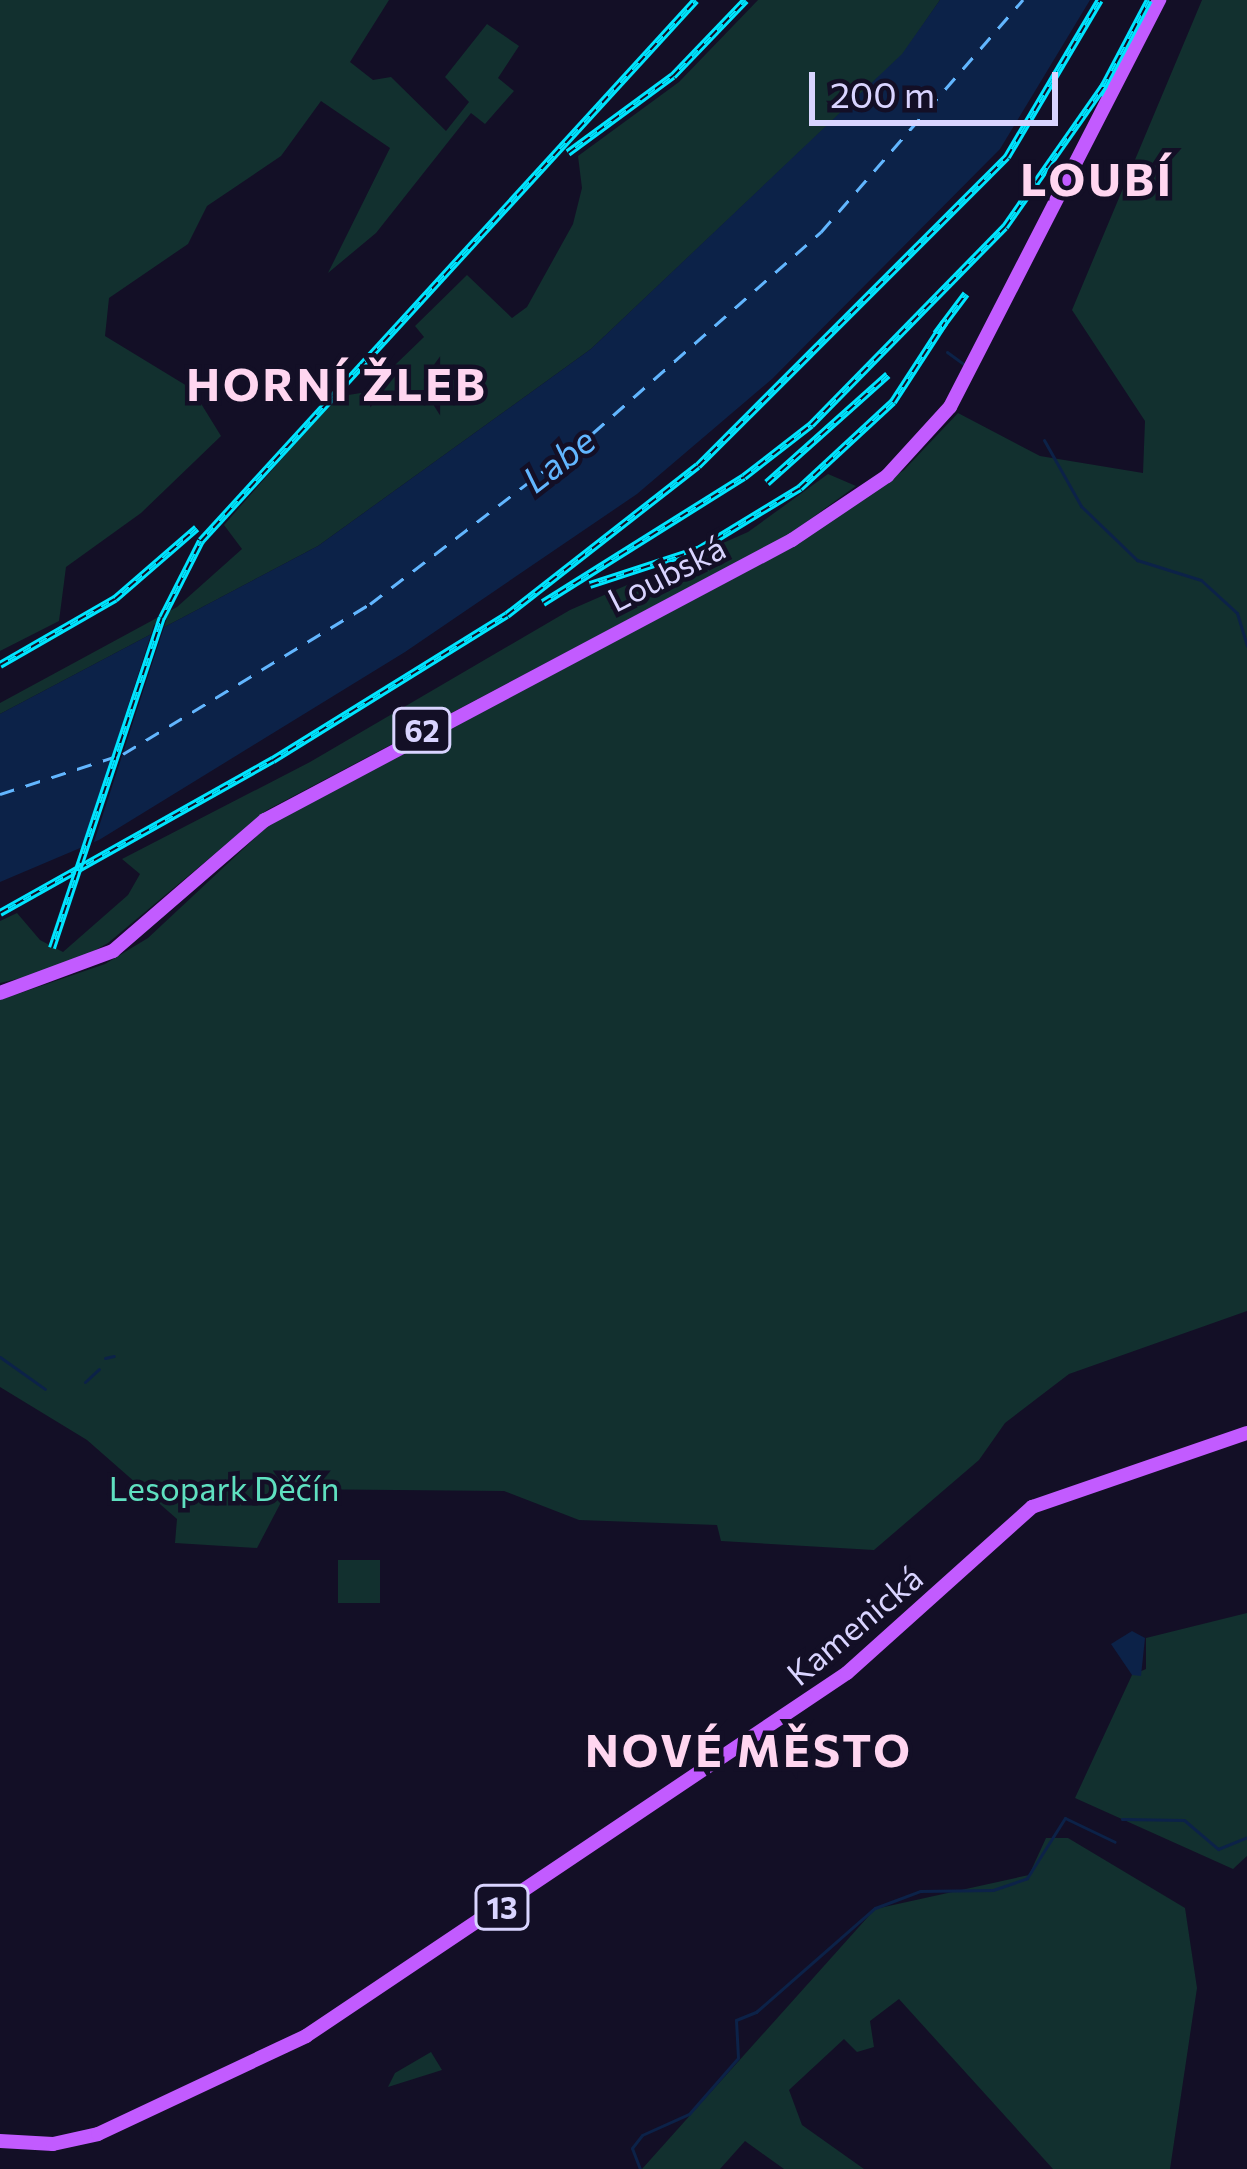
<!DOCTYPE html>
<html>
<head>
<meta charset="utf-8">
<style>
	body { margin:0 }
	#map { position:relative; width:1247px; height:2169px; overflow:hidden; background:#130f26; font-family:Commissioner,sans-serif }
	div>[style] { position:absolute }
	[style*='--x'] { left:calc(var(--x)*1px); top:calc(var(--y)*1px); width:calc(var(--w)*1px); rotate:calc(var(--a)*1deg) }
	.green>* { inset:0; background:#12302f; transform-origin:0 0 }
	.water>* { inset:0; background:#0c2248 }
	.pier>* { inset:0; background:#130f26 }
	.stream>* { height:3px; margin:-1.5px; padding:0 1.5px; transform-origin:1.5px; border-radius:1.5px; background:#0c2248 }
	.ferry>* { height:3px; margin-top:-1.5px; transform-origin:0; background:repeating-linear-gradient(90deg,#62b6ff 0 15px,transparent 0 27px) }
	.primary>* { height:14px; margin:-7px; padding:0 7px; transform-origin:7px; border-radius:7px; background:#c25bff }
	.rail>* { height:8px; margin-top:-4px; transform-origin:0; background:repeating-linear-gradient(90deg,#130f26 0 9px,#00e5ff 0 18px); box-sizing:border-box; border-block:3px solid #00e5ff }
	span { translate:-50% -50%; white-space:nowrap; text-align:center; line-height:1.15; -webkit-text-stroke:9px #130f26; paint-order:stroke }
	.shield-label span { padding:3px 9px; background:#130f26; border:3px solid; border-radius:9px; -webkit-text-stroke-width:0 }
	.shield-label { font-size:30px; color:#d9d4ff; font-weight:700 }
	.street-label { font-size:33px; color:#d9d4ff }
	.park-label { font-size:33px; color:#5fe0c0 }
	.water-label { font-size:36px; color:#62b6ff; font-style:italic }
	.district-label { font-size:45px; color:#ffd6f0; font-weight:700; letter-spacing:3px }
	.scale { position:absolute; left:809px; top:72px; width:249px; height:54px; box-sizing:border-box; border:6px solid #d9d4ff; border-top:0; padding-left:15px; font-size:36px; line-height:42px; white-space:nowrap; color:#d9d4ff; -webkit-text-stroke:9px #130f26; paint-order:stroke }
</style>
</head>
<body>
<div id="map">
	<div class="green">
		<i style="clip-path:polygon(0 0,389px 0,350px 62px,373px 80px,391px 77px,446px 131px,469px 102px,445px 77px,487px 24px,519px 46px,498px 78px,514px 91px,485px 124px,471px 113px,376px 233px,328px 273px,390px 148px,321px 101px,281px 156px,207px 206px,188px 244px,109px 298px,105px 336px,192px 389px,221px 436px,141px 513px,66px 567px,59px 621px,0 651px)"></i>
		<i style="clip-path:polygon(758px 0,940px 0,903px 54px,591px 349px,318px 546px,0 714px,0 703px,177px 607px,242px 549px,224px 525px,336px 397px,367px 392px,424px 337px,415px 326px,467px 275px,512px 318px,527px 307px,573px 224px,582px 188px,578px 156px,679px 82px)"></i>
		<i style="clip-path:polygon(1202px 0,1247px 0,1247px 1311px,1069px 1374px,1005px 1423px,979px 1460px,874px 1550px,721px 1541px,717px 1525px,579px 1520px,504px 1491px,288px 1489px,257px 1548px,175px 1543px,177px 1519px,87px 1440px,0 1387px,0 1000px,105px 964px,148px 938px,272px 822px,789px 549px,904px 470px,958px 413px,1040px 456px,1143px 473px,1145px 421px,1072px 310px)"></i>
		<i style="clip-path:polygon(828px 474px,856px 486px,787px 536px,267px 810px,108px 943px,64px 968px,0 983px,0 921px,17px 913px,40px 940px,63px 952px,128px 895px,140px 874px,122px 859px,310px 762px,570px 610px,748px 532px)"></i>
		<i style="left:338px;top:1560px;width:42px;height:43px"></i>
		<i style="clip-path:polygon(1247px 1613px,1247px 1856px,1233px 1869px,1075px 1798px,1132px 1675px,1146px 1669px,1146px 1638px)"></i>
		<i style="clip-path:polygon(1046px 1838px,1068px 1838px,1185px 1908px,1197px 1988px,1170px 2169px,1053px 2169px,899px 1999px,870px 2021px,874px 2047px,857px 2052px,844px 2039px,789px 2090px,802px 2125px,864px 2169px,784px 2169px,745px 2141px,720px 2169px,642px 2169px,875px 1909px,1029px 1875px)"></i>
		<i style="clip-path:polygon(431px 2052px,442px 2070px,388px 2087px,395px 2073px)"></i>
	</div>
	<div class="water">
		<i style="clip-path:polygon(940px 0,1090px 0,1000px 149px,772px 379px,637px 494px,405px 652px,99px 840px,0 882px,0 714px,318px 546px,591px 349px,902px 54px)"></i>
		<i style="clip-path:polygon(1132px 1631px,1145px 1638px,1141px 1676px,1132px 1675px,1111px 1644px)"></i>
	</div>
	<div class="pier">
		<i style="clip-path:polygon(167px 618px,91px 851px,80px 856px,154px 625px)"></i>
	</div>
	<div class="stream">
		<i style="--x:947;--y:352;--w:24;--a:36"></i>
		<i style="--x:1044;--y:440;--w:76;--a:60.7"></i>
		<i style="--x:1081;--y:506;--w:78;--a:44"></i>
		<i style="--x:1137;--y:560;--w:67;--a:17.4"></i>
		<i style="--x:1201;--y:580;--w:49;--a:42.5"></i>
		<i style="--x:1237;--y:613;--w:34;--a:73"></i>
		<i style="--x:0;--y:1357;--w:55;--a:35.4"></i>
		<i style="--x:105;--y:1358;--w:9;--a:-13"></i>
		<i style="--x:85;--y:1382;--w:19;--a:-43"></i>
		<i style="--x:1122;--y:1819;--w:62;--a:0.9"></i>
		<i style="--x:1184;--y:1820;--w:45;--a:40.5"></i>
		<i style="--x:1218;--y:1849;--w:31;--a:-22"></i>
		<i style="--x:640;--y:2169;--w:22;--a:-111"></i>
		<i style="--x:632;--y:2148;--w:16;--a:-52"></i>
		<i style="--x:642;--y:2135;--w:51;--a:-24.1"></i>
		<i style="--x:689;--y:2114;--w:74;--a:-48.8"></i>
		<i style="--x:738;--y:2058;--w:38;--a:-93"></i>
		<i style="--x:736;--y:2020;--w:22;--a:-22"></i>
		<i style="--x:756;--y:2012;--w:158;--a:-41.2"></i>
		<i style="--x:875;--y:1908;--w:48;--a:-20.7"></i>
		<i style="--x:920;--y:1891;--w:73;--a:-0.8"></i>
		<i style="--x:993;--y:1890;--w:36;--a:-19"></i>
		<i style="--x:1027;--y:1878;--w:71;--a:-57.7"></i>
		<i style="--x:1065;--y:1818;--w:55;--a:25.6"></i>
	</div>
	<div class="ferry">
		<i style="--x:0;--y:794;--w:129;--a:-18"></i>
		<i style="--x:123;--y:754;--w:289;--a:-31.3"></i>
		<i style="--x:370;--y:604;--w:281;--a:-37.5"></i>
		<i style="--x:593;--y:433;--w:304;--a:-41.4"></i>
		<i style="--x:821;--y:232;--w:308;--a:-49"></i>
	</div>
	<div class="primary">
		<i style="--x:0;--y:993;--w:121;--a:-20.4"></i>
		<i style="--x:113;--y:951;--w:201;--a:-40.8"></i>
		<i style="--x:265;--y:820;--w:597;--a:-27.98"></i>
		<i style="--x:792;--y:540;--w:115;--a:-34"></i>
		<i style="--x:887;--y:476;--w:93;--a:-47.6"></i>
		<i style="--x:950;--y:407;--w:458;--a:-62.8"></i>
		<i style="--x:0;--y:2141;--w:53;--a:3.2"></i>
		<i style="--x:53;--y:2144;--w:46;--a:-12.5"></i>
		<i style="--x:98;--y:2134;--w:230;--a:-25.2"></i>
		<i style="--x:306;--y:2036;--w:651;--a:-33.86"></i>
		<i style="--x:847;--y:1673;--w:249;--a:-41.9"></i>
		<i style="--x:1032;--y:1507;--w:227;--a:-19"></i>
	</div>
	<div class="rail">
		<i style="--x:1099;--y:95;--w:107;--a:-62.2"></i>
		<i style="--x:568;--y:153;--w:130;--a:-36.3"></i>
		<i style="--x:673;--y:76;--w:105;--a:-46.2"></i>
		<i style="--x:936;--y:334;--w:50;--a:-53.1"></i>
		<i style="--x:767;--y:483;--w:162;--a:-41.8"></i>
		<i style="--x:590;--y:585;--w:116;--a:-18.1"></i>
		<i style="--x:700;--y:549;--w:117;--a:-31.4"></i>
		<i style="--x:800;--y:488;--w:127;--a:-42.8"></i>
		<i style="--x:893;--y:402;--w:95;--a:-57"></i>
		<i style="--x:543;--y:603;--w:237;--a:-32.1"></i>
		<i style="--x:744;--y:477;--w:85;--a:-37.8"></i>
		<i style="--x:811;--y:425;--w:277;--a:-45.6"></i>
		<i style="--x:1005;--y:227;--w:174;--a:-55"></i>
		<i style="--x:0;--y:665;--w:133;--a:-29.9"></i>
		<i style="--x:115;--y:599;--w:108;--a:-40.9"></i>
		<i style="--x:0;--y:913;--w:313;--a:-29.3"></i>
		<i style="--x:273;--y:760;--w:275;--a:-31.8"></i>
		<i style="--x:507;--y:615;--w:242;--a:-38"></i>
		<i style="--x:698;--y:466;--w:437;--a:-45"></i>
		<i style="--x:1007;--y:157;--w:182;--a:-59.4"></i>
		<i style="--x:52;--y:948;--w:348;--a:-71.6"></i>
		<i style="--x:162;--y:618;--w:86;--a:-63.1"></i>
		<i style="--x:201;--y:541;--w:733;--a:-47.54"></i>
	</div>
	<div class="shield-label">
		<span style="left:422px;top:730px">62</span>
		<span style="left:502px;top:1907px">13</span>
	</div>
	<div class="street-label">
		<span style="left:666px;top:573px;rotate:-27deg">Loubská</span>
		<span style="left:854px;top:1625px;rotate:-40deg">Kamenická</span>
	</div>
	<div class="park-label">
		<span style="left:224px;top:1488px">Lesopark Děčín</span>
	</div>
	<div class="water-label">
		<span style="left:558px;top:459px;rotate:-38deg">Labe</span>
	</div>
	<div class="district-label">
		<span style="left:1097px;top:178px">LOUBÍ</span>
		<span style="left:337px;top:383px">HORNÍ ŽLEB</span>
		<span style="left:749px;top:1749px">NOVÉ MĚSTO</span>
	</div>
	<div class="scale">200 m</div>
</div>
</body>
</html>
